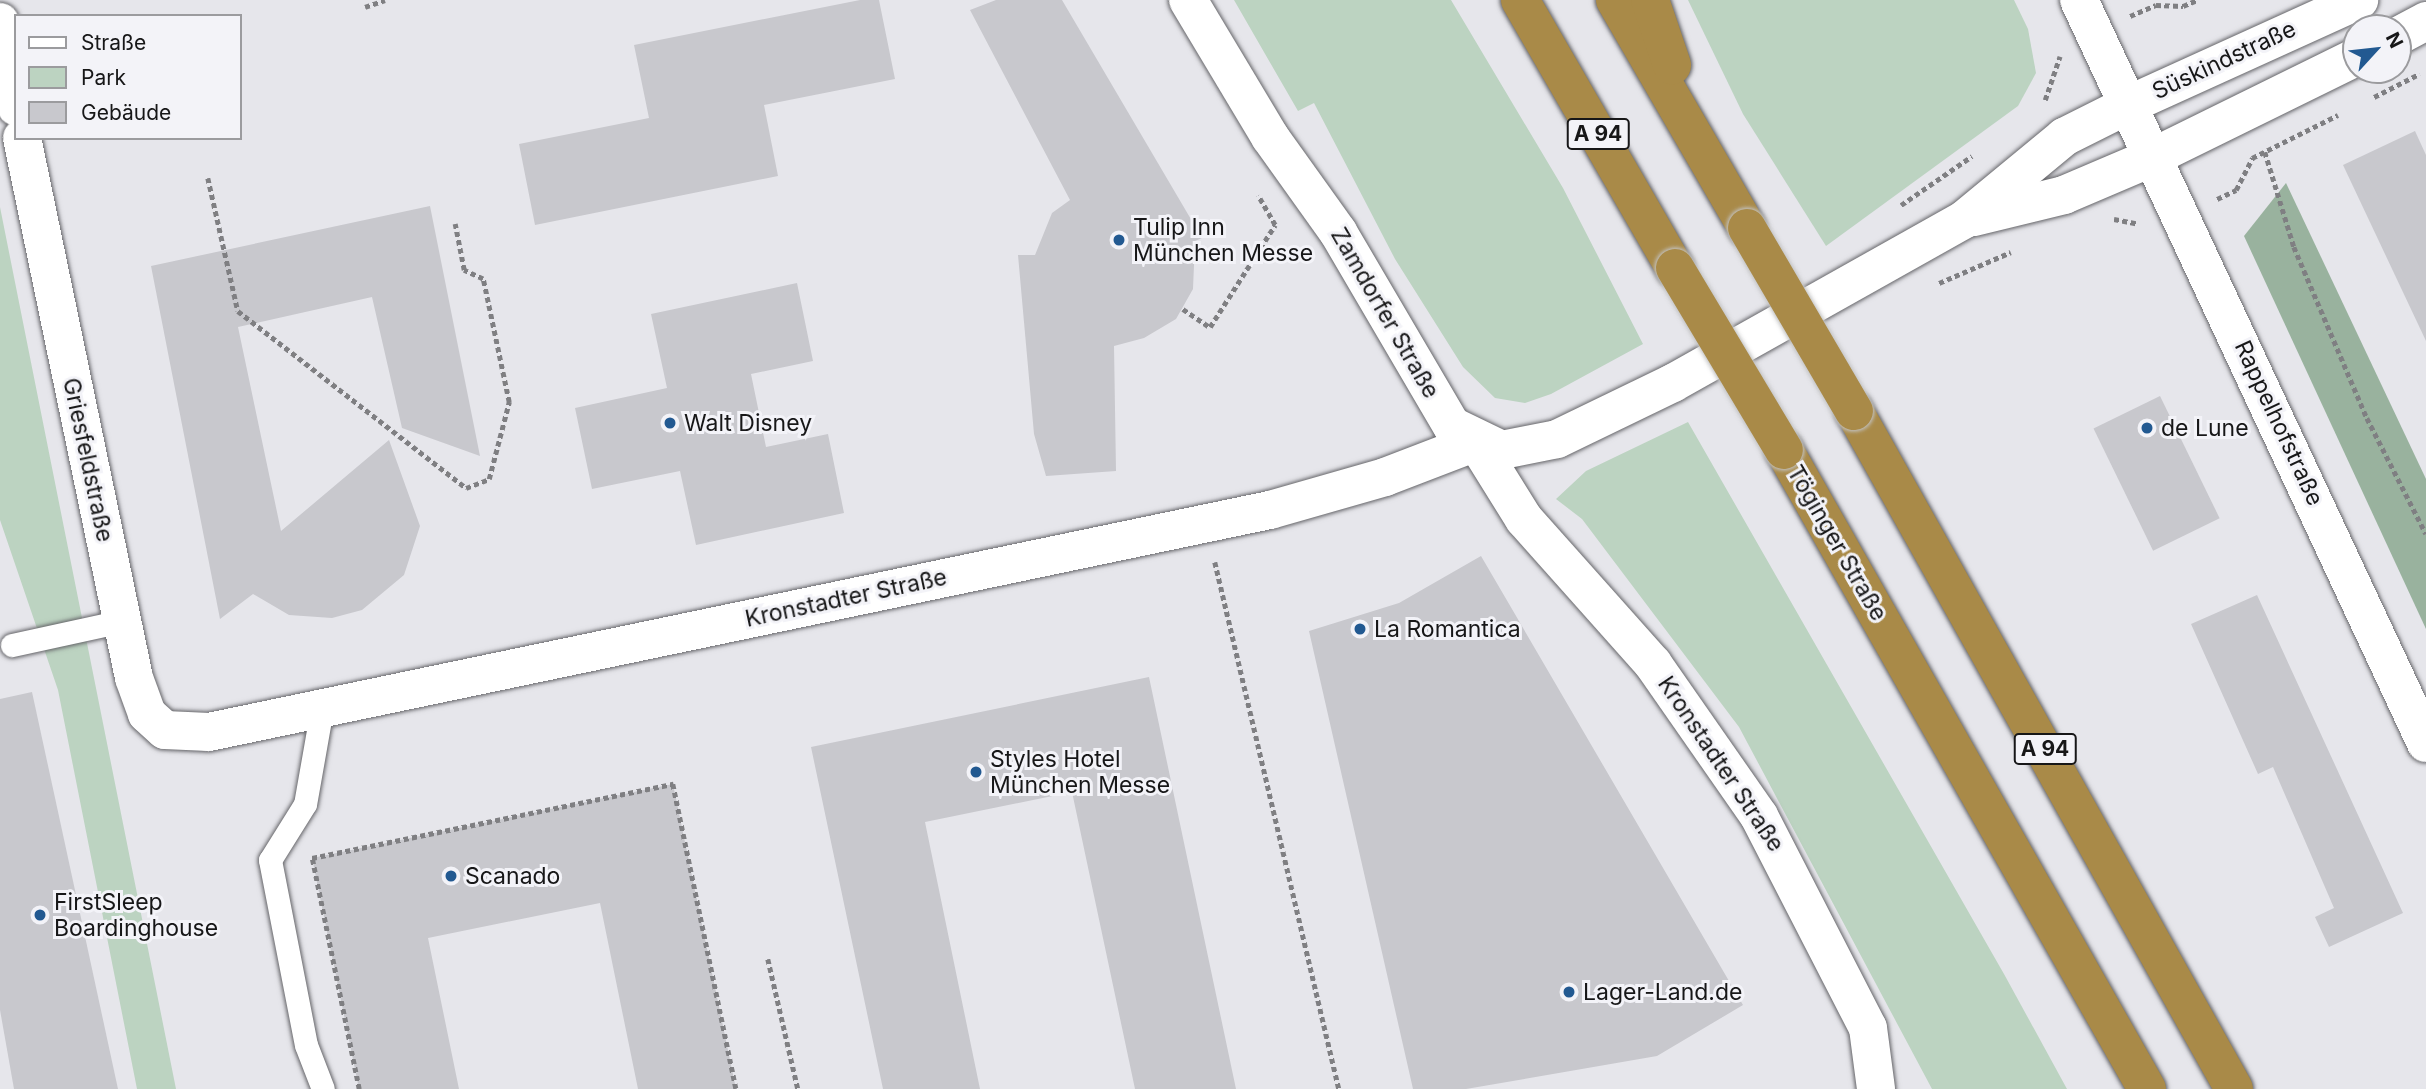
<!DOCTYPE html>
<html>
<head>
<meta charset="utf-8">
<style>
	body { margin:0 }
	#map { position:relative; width:2426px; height:1089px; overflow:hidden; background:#e6e6eb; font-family:Inter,sans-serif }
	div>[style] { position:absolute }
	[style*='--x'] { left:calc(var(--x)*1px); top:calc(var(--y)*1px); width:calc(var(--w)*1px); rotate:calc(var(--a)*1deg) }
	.green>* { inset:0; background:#bcd3c1 }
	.forest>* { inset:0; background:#99b29e }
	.building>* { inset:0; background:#c8c8cd; transform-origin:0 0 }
	.path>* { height:4.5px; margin-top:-2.25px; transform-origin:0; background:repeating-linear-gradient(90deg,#7f7f82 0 5px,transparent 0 8.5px) }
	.roads { filter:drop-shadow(0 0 2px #656569) drop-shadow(0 0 2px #656569) }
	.lane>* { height:23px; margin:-11.5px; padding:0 11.5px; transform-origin:11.5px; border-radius:11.5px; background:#fff }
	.street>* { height:38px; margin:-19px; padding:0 19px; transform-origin:19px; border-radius:19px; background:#fff }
	.secondary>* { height:38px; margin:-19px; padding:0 19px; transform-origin:19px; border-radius:19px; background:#fff }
	.highway>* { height:38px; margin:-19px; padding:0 19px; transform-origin:19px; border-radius:19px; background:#a98a48 }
	.bridges { filter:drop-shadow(0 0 2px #c3c3c3) drop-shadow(0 0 2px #c3c3c3) }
	.highway-bridge>* { height:38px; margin:-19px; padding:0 19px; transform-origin:19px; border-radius:19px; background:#a98a48 }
	.dots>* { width:19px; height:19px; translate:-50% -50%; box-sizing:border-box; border:4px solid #f3f3f8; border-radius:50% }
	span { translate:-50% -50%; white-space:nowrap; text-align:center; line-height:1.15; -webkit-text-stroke:6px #f3f3f8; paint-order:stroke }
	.shield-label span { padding:2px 5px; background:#f3f3f8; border:2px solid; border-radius:5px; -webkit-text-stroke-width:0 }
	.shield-label { font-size:21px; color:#171718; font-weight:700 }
	.street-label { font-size:23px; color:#171718 }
	.poi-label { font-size:23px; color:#171718 }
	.left { translate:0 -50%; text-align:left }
	.legend { position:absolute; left:14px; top:14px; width:228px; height:126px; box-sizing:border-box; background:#f3f3f8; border:2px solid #9b9b9e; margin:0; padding:9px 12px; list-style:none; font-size:21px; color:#171718 }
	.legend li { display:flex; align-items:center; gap:14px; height:35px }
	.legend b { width:35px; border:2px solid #9b9b9e }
	.north { position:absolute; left:2342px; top:14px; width:70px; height:70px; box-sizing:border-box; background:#f3f3f8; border:2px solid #9b9b9e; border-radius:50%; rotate:63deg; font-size:19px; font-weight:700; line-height:28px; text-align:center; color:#171718 }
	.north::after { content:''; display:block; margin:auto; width:24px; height:32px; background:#225991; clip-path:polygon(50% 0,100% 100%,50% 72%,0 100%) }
</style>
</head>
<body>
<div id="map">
	<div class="green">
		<i style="clip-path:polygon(1234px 0,1451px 0,1563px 188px,1643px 344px,1551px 394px,1525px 403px,1495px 398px,1463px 367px,1395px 259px,1314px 103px,1298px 111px)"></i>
		<i style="clip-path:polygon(1688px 0,2014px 0,2028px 29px,2036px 73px,2018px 106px,1826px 246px,1743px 114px)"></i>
		<i style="clip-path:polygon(0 207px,176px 1089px,137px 1089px,58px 690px,0 520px)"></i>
		<i style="clip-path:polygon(1688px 422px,2004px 974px,2067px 1089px,1932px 1089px,1739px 727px,1582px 519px,1556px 499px,1586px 471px)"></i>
	</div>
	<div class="forest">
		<i style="clip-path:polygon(2286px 183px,2426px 479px,2426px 629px,2244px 236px)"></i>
	</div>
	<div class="building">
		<i style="clip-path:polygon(860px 0,879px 0,895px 79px,764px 105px,778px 176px,535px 225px,519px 144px,649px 118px,634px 45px)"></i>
		<i style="clip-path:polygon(996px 0,1062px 0,1202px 238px,1195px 241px,1193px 289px,1176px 319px,1144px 338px,1114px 346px,1116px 471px,1046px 476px,1034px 434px,1018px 255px,1035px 255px,1052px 213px,1070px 200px,970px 10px)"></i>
		<i style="clip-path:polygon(2415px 131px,2426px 155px,2426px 341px,2343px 165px)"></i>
		<i style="clip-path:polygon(430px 206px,480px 456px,402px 428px,372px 297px,238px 327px,281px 531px,389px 440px,420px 526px,404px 575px,362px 610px,332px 618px,289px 615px,253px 594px,220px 619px,151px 266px)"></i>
		<i style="clip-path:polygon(797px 283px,813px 361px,751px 374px,766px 447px,828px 434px,844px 513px,696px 545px,680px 471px,592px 489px,575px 408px,667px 388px,651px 314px)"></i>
		<i style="left:2160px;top:396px;width:136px;height:74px;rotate:64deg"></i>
		<i style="clip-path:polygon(1481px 556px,1743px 1005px,1657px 1056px,1466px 1089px,1413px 1089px,1309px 631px,1399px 603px)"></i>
		<i style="clip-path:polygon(2257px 595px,2403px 913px,2329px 947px,2315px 917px,2334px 908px,2273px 767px,2258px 774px,2191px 624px)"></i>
		<i style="clip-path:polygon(1149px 677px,1236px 1089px,1135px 1089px,1072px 792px,925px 822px,980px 1089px,883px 1089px,811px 747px)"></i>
		<i style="clip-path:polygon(32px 692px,57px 807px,118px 1089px,14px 1089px,0 1010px,0 699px)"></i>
		<i style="clip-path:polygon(673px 784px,736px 1089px,638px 1089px,600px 903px,428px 938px,459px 1089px,359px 1089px,312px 858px)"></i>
	</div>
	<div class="path">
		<i style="--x:365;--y:7;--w:21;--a:-19"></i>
		<i style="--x:2130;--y:16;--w:28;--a:-23"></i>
		<i style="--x:2156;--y:5;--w:27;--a:2"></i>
		<i style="--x:2183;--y:6;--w:15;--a:-23"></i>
		<i style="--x:2374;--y:97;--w:51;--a:-27.1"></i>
		<i style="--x:2045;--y:100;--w:46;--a:-71.2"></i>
		<i style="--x:2265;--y:152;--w:99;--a:73"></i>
		<i style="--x:2294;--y:247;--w:186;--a:66.9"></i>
		<i style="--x:2367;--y:418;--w:130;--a:63"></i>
		<i style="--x:208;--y:178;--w:136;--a:77.3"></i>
		<i style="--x:238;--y:311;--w:289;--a:37.8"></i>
		<i style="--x:466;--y:488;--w:25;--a:-21"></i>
		<i style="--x:489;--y:479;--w:80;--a:-75.4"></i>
		<i style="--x:509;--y:402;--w:126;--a:-101.9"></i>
		<i style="--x:483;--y:279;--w:21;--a:-155"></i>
		<i style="--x:464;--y:270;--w:47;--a:-101.1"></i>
		<i style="--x:2217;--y:199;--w:21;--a:-25"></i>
		<i style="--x:2236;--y:190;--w:36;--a:-63"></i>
		<i style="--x:2252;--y:158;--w:96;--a:-26.6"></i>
		<i style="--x:1901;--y:205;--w:86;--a:-34.6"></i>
		<i style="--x:2114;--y:219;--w:25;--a:11"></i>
		<i style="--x:1939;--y:283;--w:78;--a:-23.3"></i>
		<i style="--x:1183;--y:309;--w:32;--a:34"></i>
		<i style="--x:1210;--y:327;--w:121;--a:-57.5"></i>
		<i style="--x:1275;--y:225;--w:34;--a:-120"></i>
		<i style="--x:1215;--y:562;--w:541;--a:76.76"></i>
		<i style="--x:768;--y:959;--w:133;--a:77"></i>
		<i style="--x:359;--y:1089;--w:236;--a:-101.5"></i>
		<i style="--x:312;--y:858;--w:369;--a:-11.6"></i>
		<i style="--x:673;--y:784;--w:311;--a:78.3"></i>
	</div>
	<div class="roads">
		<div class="lane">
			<i style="--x:12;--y:645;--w:113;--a:-12.3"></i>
			<i style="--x:322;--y:708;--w:97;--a:100"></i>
			<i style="--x:305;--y:804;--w:66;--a:122"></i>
			<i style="--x:270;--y:860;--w:188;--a:79"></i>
			<i style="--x:306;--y:1045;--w:47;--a:68.9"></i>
		</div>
		<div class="street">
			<i style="--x:0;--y:22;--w:86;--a:79.3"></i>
			<i style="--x:2398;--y:36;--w:32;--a:-28"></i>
			<i style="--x:2128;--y:105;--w:254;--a:-24.4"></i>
			<i style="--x:22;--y:138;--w:551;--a:78.28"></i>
			<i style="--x:134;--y:678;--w:38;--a:70"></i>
			<i style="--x:147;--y:714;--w:24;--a:42"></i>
			<i style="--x:165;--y:730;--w:44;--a:2.6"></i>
			<i style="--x:209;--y:732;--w:1084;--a:-11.82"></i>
			<i style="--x:1270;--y:510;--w:120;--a:-16"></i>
			<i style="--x:1385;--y:477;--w:97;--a:-21"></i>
			<i style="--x:1476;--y:442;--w:91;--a:58.1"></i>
			<i style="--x:1524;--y:519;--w:194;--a:48.3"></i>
			<i style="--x:1653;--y:664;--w:185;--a:55.1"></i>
			<i style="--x:1759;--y:816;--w:238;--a:62.8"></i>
			<i style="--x:1868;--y:1028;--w:62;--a:82.5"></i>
			<i style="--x:2153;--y:157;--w:226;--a:-26.2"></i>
		</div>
		<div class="secondary">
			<i style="--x:1188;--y:0;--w:160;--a:59.1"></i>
			<i style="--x:1270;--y:137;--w:117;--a:54.4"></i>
			<i style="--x:1338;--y:232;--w:225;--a:59.6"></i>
			<i style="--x:1452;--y:426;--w:55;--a:25.6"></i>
			<i style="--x:1502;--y:450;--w:56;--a:-11.3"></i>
			<i style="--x:1557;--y:439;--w:129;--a:-25.8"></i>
			<i style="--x:1673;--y:383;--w:335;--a:-29.3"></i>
			<i style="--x:1965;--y:219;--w:129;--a:-39.6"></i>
			<i style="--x:2064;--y:137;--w:72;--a:-26.6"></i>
			<i style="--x:2079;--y:0;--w:820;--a:64.97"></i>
			<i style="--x:1974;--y:217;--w:93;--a:-13.7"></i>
			<i style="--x:2064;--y:195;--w:97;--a:-23.1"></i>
		</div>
		<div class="highway">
			<i style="--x:1520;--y:0;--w:310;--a:60"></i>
			<i style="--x:1615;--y:0;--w:263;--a:59.9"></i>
			<i style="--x:1650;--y:0;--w:69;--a:71.3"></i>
			<i style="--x:1854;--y:411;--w:777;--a:60.73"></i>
			<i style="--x:1784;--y:450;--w:735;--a:60.4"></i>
		</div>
	</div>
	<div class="bridges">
		<div class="highway-bridge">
			<i style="--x:1747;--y:228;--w:212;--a:59.7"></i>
			<i style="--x:1675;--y:268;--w:212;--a:59.1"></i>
		</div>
	</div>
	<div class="dots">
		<i style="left:1119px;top:240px;background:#225991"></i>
		<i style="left:670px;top:423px;background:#225991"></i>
		<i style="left:2147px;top:428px;background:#225991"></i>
		<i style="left:1360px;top:629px;background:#225991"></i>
		<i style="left:976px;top:772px;background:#225991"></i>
		<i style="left:451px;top:876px;background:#225991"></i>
		<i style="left:40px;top:915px;background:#225991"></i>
		<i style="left:1569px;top:992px;background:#225991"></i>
	</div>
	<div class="shield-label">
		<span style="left:1598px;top:134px">A 94</span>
		<span style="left:2045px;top:749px">A 94</span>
	</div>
	<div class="street-label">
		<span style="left:2224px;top:60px;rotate:-25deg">Süskindstraße</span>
		<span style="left:1385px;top:313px;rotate:60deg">Zamdorfer Straße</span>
		<span style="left:2279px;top:423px;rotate:65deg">Rappelhofstraße</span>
		<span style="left:88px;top:460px;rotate:78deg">Griesfeldstraße</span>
		<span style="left:1837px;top:543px;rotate:60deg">Töginger Straße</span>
		<span style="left:846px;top:598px;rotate:-12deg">Kronstadter Straße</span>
		<span style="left:1721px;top:764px;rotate:56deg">Kronstadter Straße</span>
	</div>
	<div class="poi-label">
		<span class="left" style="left:1133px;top:240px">Tulip Inn<br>München Messe</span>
		<span class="left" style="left:684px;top:423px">Walt Disney</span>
		<span class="left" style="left:2161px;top:428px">de Lune</span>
		<span class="left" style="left:1374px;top:629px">La Romantica</span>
		<span class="left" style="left:990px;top:772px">Styles Hotel<br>München Messe</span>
		<span class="left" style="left:465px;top:876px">Scanado</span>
		<span class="left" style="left:54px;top:915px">FirstSleep<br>Boardinghouse</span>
		<span class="left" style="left:1583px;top:992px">Lager-Land.de</span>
	</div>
	<ul class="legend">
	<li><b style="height:9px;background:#fff"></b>Straße</li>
	<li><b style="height:19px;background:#bcd3c1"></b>Park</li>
	<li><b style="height:19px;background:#c8c8cd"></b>Gebäude</li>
	</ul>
	<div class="north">N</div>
</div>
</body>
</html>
